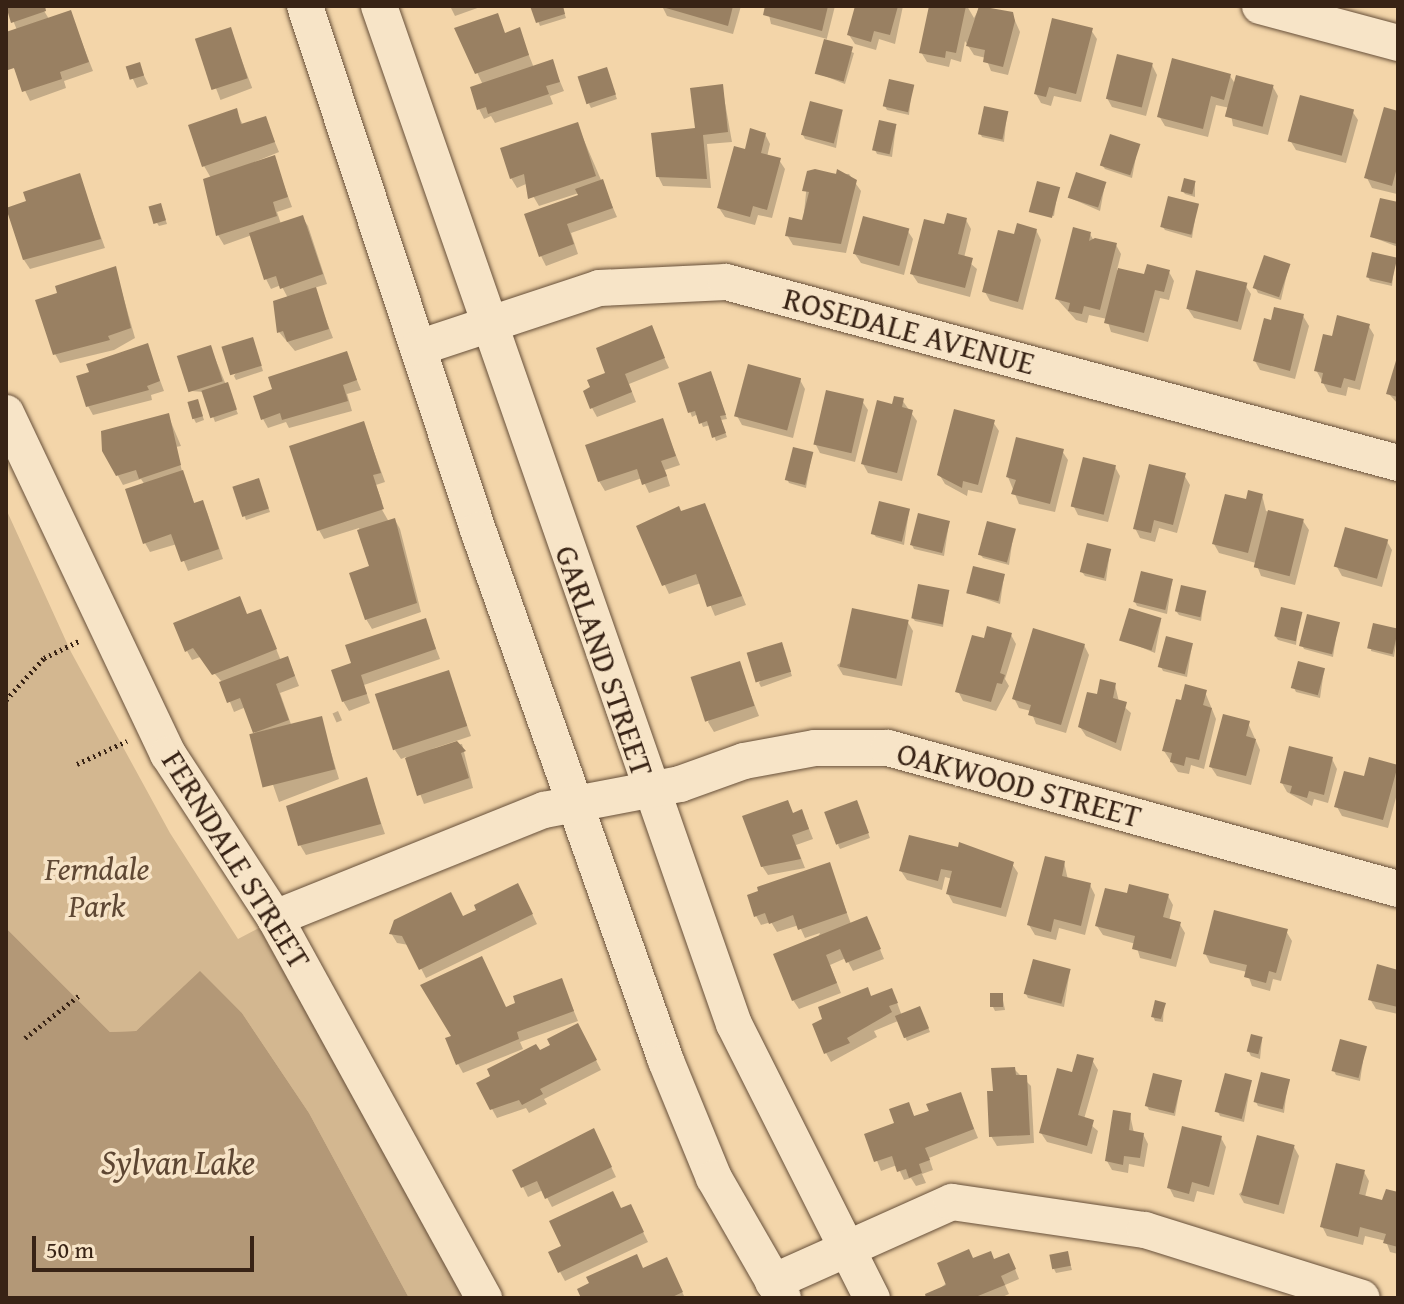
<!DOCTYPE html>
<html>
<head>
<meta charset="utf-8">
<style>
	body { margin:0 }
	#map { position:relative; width:1404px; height:1304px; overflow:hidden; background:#f3d5a9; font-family:"Gentium Book Plus",serif }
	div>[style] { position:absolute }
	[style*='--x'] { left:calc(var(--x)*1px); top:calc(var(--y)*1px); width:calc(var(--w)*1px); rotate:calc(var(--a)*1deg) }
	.green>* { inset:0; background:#d3b790 }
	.water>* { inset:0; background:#b39877 }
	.shadow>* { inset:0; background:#0003; transform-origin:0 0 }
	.building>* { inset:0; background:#998062; transform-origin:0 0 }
	.path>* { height:5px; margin-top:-2.5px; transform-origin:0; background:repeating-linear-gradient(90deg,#382315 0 2px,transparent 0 6px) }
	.roads { filter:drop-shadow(0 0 2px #67503a) drop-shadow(0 0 2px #67503a) }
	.street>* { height:36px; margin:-18px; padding:0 18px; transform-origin:18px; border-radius:18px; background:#f7e4c7 }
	span { translate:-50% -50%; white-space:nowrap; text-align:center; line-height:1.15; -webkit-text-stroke:7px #f7e4c7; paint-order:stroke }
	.street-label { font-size:32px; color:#382315 }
	.park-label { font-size:32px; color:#5f4834; font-style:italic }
	.water-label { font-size:34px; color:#5d4632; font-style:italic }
	.frame { position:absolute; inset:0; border:8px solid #382315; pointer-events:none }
	.scale { position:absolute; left:32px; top:1236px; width:222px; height:36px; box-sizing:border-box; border:4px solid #382315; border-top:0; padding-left:10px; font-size:24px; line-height:28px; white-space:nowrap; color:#382315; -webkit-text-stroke:6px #f7e4c7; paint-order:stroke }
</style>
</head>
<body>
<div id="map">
	<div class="green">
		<i style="clip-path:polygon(6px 509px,71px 652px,170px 833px,238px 939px,259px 928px,466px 1298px,409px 1298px,309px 1113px,242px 1013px,200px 972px,136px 1031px,110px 1032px,6px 928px)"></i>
	</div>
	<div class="water">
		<i style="clip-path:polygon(6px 928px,110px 1032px,136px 1031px,200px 971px,242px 1013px,309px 1113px,409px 1298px,6px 1298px)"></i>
	</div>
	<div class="shadow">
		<i style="clip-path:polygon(7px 6px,41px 6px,49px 19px,70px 12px,93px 71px,64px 81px,66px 88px,30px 101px,6px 51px,6px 34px,17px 30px)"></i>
		<i style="clip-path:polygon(450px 6px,483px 6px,455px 16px)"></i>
		<i style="clip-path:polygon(532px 6px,562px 6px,566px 18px,540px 26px)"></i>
		<i style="clip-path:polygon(662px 6px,741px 6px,733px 34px,667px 16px)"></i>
		<i style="clip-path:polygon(767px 6px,835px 6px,826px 42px,854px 53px,845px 84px,817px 73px,827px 39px,771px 24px)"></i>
		<i style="clip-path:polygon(857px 6px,903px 6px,895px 44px,879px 39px,876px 50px,855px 44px,849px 35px)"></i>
		<i style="clip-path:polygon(949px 6px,967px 6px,974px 18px,980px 7px,1012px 14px,1020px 32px,1008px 75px,991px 71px,986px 58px,974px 55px,965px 41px,961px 62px,951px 59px,949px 67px,927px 62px,921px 52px)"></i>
		<i style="left:230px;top:30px;width:62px;height:34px;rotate:69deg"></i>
		<i style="clip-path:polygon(457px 30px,506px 35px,519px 30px,534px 68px,552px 62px,564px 91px,550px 96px,553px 104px,495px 123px,491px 116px,484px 119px,479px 109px,483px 85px)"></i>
		<i style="clip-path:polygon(1091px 30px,1097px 39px,1081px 102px,1054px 96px,1051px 106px,1041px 103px,1036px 94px)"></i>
		<i style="clip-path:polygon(139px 65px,148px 84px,137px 88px,128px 68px)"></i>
		<i style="clip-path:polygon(1152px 65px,1157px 75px,1146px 116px,1112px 107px,1107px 98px)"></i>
		<i style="clip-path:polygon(608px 74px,617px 99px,591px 108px,589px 104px)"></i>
		<i style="clip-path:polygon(1230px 76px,1236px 85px,1273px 87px,1278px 96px,1268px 135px,1233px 126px,1230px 108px,1216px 105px,1208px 137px,1165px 126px,1159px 116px)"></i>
		<i style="clip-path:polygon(722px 86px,732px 142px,707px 144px,711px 188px,663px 186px,658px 176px,697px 130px)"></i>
		<i style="clip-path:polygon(912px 87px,909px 115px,887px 110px,885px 106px)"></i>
		<i style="clip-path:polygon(236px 111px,243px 125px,265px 118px,279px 152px,228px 173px,274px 158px,292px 207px,277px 212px,281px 224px,302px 217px,308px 226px,327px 284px,314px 288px,333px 338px,295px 351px,279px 332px,288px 298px,281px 285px,271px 289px,266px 279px,252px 235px,224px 245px,218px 235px,205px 180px,211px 178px,204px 166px)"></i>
		<i style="clip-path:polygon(1352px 111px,1358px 120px,1346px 163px,1296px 150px,1290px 140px)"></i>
		<i style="clip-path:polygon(842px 112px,836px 148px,805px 139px,803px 135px)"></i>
		<i style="clip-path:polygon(1007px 113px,1004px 142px,982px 137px,980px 133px)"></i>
		<i style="clip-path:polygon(1398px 113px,1398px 191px,1397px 194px,1372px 188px,1367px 178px)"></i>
		<i style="clip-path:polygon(577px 124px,617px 217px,571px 233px,578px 254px,546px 266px,541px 256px,585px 191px,539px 206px,526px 184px,517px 188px,511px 178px)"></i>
		<i style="clip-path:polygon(896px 126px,892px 157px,877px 154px,875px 150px)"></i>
		<i style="clip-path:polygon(765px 134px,770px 144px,767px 157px,779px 160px,785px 169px,772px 218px,758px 215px,755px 225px,725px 217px,719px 208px,746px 151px)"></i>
		<i style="clip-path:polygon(1138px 146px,1132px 178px,1105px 169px,1102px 165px)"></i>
		<i style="clip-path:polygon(808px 173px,849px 174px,861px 191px,846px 253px,793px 245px,787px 235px,803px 223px)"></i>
		<i style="clip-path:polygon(79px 176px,105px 248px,30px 269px,24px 260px,29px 203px)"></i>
		<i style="clip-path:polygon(1195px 183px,1195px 197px,1185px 194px,1182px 190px)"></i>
		<i style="clip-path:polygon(1105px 184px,1100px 211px,1070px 198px)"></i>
		<i style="clip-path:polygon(1058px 188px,1054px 216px,1031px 211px)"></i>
		<i style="clip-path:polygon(1382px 200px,1398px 204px,1398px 247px,1372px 237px)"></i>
		<i style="clip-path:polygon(1197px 206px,1192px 238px,1165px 230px,1162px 226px)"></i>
		<i style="clip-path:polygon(162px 209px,167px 224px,159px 226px,157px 223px)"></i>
		<i style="clip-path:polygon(966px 220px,971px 229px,964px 258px,977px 269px,970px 297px,918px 283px,912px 274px)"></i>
		<i style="clip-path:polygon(907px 230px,913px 239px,904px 275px,861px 263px,855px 254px)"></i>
		<i style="clip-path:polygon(1036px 230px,1041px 240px,1023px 310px,990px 301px,985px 292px,1016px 236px)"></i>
		<i style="clip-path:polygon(1090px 234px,1094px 241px,1116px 245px,1121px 254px,1117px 270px,1145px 277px,1169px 272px,1174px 281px,1169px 300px,1160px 298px,1148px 342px,1111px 332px,1107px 319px,1089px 315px,1087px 323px,1076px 320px,1057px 299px)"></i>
		<i style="clip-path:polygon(1395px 260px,1392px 286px,1370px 281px,1368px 277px)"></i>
		<i style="clip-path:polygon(1289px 265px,1281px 300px,1258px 293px,1256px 289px)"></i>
		<i style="clip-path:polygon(115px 268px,135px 338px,114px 350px,60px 363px,55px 354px)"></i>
		<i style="clip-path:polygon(1245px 285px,1251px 294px,1241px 330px,1194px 318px,1188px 309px)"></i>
		<i style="clip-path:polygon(1303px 316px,1309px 326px,1295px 379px,1260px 370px,1255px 361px,1272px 322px)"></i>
		<i style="clip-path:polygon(1368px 325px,1374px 335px,1360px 390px,1348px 387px,1346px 396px,1328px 392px,1316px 370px,1333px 338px)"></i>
		<i style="clip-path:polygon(651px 328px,669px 368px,629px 384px,636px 402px,597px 417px,592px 408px,608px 374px)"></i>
		<i style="clip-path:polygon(254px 343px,263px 371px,236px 380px,234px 376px)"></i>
		<i style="clip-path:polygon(147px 345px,164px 391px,151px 395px,152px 400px,93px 415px,88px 406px)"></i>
		<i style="clip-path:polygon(212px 351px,238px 414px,215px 422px,204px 392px,191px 391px)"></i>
		<i style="clip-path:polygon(346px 353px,361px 390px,347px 394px,352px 411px,289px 428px,286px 422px,268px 428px,263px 419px,275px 391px)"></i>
		<i style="clip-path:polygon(1398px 358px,1398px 404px,1389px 394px)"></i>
		<i style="clip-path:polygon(713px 378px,727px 419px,721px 420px,727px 437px,716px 441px,710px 425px,703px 427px,698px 414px,692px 417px,680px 384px)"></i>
		<i style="clip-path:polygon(800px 380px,805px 389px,793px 438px,742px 425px,737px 416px)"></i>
		<i style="clip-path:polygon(902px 400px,917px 421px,902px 481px,868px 473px,863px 464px,893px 406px)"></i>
		<i style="clip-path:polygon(862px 401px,868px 410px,855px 462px,820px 453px,815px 443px)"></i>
		<i style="clip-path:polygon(199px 405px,204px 420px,196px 423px,194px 419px)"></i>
		<i style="clip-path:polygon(168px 415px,181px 446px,176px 447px,183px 475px,195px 505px,202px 503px,207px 512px,223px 559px,188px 571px,177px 544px,150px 552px,145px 543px,145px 485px,141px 479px,123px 485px,104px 450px)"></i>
		<i style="clip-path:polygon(662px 421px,680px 465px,665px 470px,670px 486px,649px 493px,642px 478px,605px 491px,599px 481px)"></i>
		<i style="clip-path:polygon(993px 422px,999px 431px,982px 493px,968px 490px,967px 496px,945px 484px,939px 474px)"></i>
		<i style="clip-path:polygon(364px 424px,385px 482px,376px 485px,382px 502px,377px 501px,389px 522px,395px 520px,400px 529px,421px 612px,372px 629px,366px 619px,372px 567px,359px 528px,324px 539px,319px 530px)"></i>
		<i style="clip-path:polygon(1062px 451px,1068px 460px,1055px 512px,1019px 504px,1008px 477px)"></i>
		<i style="clip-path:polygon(812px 453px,806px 488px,789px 483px,787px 479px)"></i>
		<i style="clip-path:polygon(1115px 467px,1120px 476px,1108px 522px,1078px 515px,1073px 505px)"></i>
		<i style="clip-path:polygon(1184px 475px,1190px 485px,1177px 533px,1159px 528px,1155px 542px,1140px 538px,1135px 528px)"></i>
		<i style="clip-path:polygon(260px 485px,270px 512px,246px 520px,235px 488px)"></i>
		<i style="clip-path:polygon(1262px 495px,1266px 511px,1303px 521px,1309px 530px,1295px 585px,1261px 576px,1256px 563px,1219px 553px,1214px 544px,1248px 502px)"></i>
		<i style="clip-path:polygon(909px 511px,904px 545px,876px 537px,873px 533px)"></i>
		<i style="clip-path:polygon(681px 513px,709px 515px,746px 605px,715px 616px,701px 583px,669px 594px,638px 527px)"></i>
		<i style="clip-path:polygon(949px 523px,944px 556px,914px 549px,912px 545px)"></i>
		<i style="clip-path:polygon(1014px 530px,1009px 565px,983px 558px,980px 554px)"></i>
		<i style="clip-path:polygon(1386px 540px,1392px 550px,1382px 587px,1342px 576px,1337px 567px)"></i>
		<i style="clip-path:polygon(1110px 551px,1106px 581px,1085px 576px,1082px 572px)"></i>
		<i style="clip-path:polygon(1004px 576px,1000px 604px,969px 593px)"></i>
		<i style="clip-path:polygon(1172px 581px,1167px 614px,1137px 606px,1135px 602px)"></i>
		<i style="clip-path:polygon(948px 592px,943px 627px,915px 621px,912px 617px)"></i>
		<i style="clip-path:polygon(1205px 593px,1201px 621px,1179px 615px,1176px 611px)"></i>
		<i style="clip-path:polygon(1300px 614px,1296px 645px,1278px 640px,1275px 636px)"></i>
		<i style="clip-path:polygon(247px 616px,265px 621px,281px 661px,287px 658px,292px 668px,299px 686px,280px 693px,293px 730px,321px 719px,339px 779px,279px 802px,246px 707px,234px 712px,222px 682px,200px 657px,192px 660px,187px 651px)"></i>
		<i style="clip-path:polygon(425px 620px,440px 659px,364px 685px,370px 703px,349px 711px,343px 701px,354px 664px)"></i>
		<i style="clip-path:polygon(1161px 620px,1155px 653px,1121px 639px)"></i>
		<i style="clip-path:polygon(907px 621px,913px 631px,902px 686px,843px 675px,837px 665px)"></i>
		<i style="clip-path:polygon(1338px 624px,1333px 657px,1304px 649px,1302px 645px)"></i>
		<i style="clip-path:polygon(1374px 625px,1398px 631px,1394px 657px,1371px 651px)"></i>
		<i style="clip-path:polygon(1011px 635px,1016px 644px,1005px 679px,1009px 686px,996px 711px,963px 701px,958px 691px,985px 641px)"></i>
		<i style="clip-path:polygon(1084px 645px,1089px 655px,1066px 733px,1036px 724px,1031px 711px,1019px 708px,1014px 698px)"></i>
		<i style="clip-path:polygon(1192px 645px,1187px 677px,1163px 671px,1161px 667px)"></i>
		<i style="clip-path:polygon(783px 649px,792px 676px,761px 687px,759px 683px)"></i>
		<i style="clip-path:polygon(739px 664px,759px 716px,714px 732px,708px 722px)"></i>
		<i style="clip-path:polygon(1324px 670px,1320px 698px,1296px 692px,1294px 688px)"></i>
		<i style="clip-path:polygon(448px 673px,471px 736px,432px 749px,462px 744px,473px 788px,424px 804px,406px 757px,401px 759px,395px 750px)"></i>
		<i style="clip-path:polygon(1115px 685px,1119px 702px,1131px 713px,1121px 751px,1086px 736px,1080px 727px,1098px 697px)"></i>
		<i style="clip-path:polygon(1205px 692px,1216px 719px,1204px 769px,1191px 765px,1189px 774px,1178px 772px,1164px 751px,1182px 702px)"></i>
		<i style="left:338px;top:711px;width:10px;height:6px;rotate:66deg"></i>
		<i style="clip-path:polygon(1248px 723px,1260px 750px,1251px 785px,1217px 776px,1211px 767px)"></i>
		<i style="clip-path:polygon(1332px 759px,1337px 769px,1328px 803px,1314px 799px,1312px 806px,1287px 792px,1282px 783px)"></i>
		<i style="clip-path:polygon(1396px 767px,1398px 790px,1388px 828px,1342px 816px,1337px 807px,1366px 779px)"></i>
		<i style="clip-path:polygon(366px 780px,385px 834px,306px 855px,300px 845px)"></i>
		<i style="clip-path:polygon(858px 806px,870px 838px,840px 849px,838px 845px)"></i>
		<i style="clip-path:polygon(793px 815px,806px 821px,813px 839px,796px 845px,805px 868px,768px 875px,762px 866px)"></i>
		<i style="clip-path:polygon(1064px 862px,1068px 880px,1090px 885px,1095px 895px,1085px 935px,1059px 928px,1056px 940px,1035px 935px,1029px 925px)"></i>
		<i style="clip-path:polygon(829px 864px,851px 924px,867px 918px,884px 959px,853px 971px,846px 958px,830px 965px,841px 993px,799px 1009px,793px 1000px,820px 933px,805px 938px,799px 925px,777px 932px,771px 922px,761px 925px,756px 916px)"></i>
		<i style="clip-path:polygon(1012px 864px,1018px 873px,1006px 917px,953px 903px,948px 894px,952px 879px,945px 877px,942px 890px,907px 880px,901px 871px)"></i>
		<i style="clip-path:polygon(523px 895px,537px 924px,426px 978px,409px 945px,397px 943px,391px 933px,463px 919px)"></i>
		<i style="clip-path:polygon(1128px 896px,1168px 896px,1173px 905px,1169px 921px,1179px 923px,1185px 933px,1176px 967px,1140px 958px,1136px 944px,1103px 935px,1097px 926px)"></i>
		<i style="clip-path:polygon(1286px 931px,1292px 941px,1281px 981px,1273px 979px,1270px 991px,1252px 986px,1247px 972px,1210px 963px,1205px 953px)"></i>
		<i style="clip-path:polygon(1070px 970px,1064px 1007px,1028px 998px,1026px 994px)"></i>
		<i style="clip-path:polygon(1398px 972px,1398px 1014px,1376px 1009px,1370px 999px)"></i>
		<i style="clip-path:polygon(561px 980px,578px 1021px,520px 1042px,523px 1049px,463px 1073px,458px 1064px,506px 1009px)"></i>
		<i style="clip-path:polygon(1002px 995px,1005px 1010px,995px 1011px,993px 1007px)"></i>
		<i style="clip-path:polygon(872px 998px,896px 1000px,902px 1016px,922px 1013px,930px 1032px,907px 1041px,898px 1021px,874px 1031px,877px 1037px,831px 1062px,826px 1053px)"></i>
		<i style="clip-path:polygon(1164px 1004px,1163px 1022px,1155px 1021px,1153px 1016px)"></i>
		<i style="clip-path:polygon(583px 1035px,601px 1070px,544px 1099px,547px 1104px,529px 1113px,526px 1108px,497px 1118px,492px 1109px,539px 1053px)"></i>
		<i style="clip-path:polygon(1262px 1039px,1260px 1059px,1251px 1056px,1249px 1052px)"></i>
		<i style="clip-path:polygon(1365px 1048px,1360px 1081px,1336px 1075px,1334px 1071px)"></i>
		<i style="clip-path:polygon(1092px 1060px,1098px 1070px,1084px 1119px,1098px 1131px,1092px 1154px,1047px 1142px,1041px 1133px,1074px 1075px)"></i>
		<i style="clip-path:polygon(1014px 1069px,1031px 1086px,1034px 1143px,997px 1146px,991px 1136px,995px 1093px)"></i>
		<i style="clip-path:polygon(1288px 1081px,1284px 1113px,1258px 1106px,1256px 1102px)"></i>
		<i style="clip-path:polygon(1181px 1082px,1175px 1116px,1149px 1110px,1147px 1106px)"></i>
		<i style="clip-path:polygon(1251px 1082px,1244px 1122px,1220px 1116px,1218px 1112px)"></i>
		<i style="clip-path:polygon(960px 1094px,978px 1138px,929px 1158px,933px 1170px,922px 1174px,926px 1183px,916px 1186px,911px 1178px,904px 1180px,897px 1165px,881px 1171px,867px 1135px,897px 1124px,908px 1104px,915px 1118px)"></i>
		<i style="clip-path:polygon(1130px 1115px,1134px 1133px,1143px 1134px,1148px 1144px,1144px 1167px,1129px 1164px,1128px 1173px,1112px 1170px,1107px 1161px)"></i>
		<i style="clip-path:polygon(1221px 1138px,1226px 1147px,1214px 1195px,1197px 1191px,1194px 1202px,1174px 1197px,1169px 1187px)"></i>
		<i style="clip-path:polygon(598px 1140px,616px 1177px,552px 1207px,543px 1190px,528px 1197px,515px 1171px)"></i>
		<i style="clip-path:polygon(1294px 1147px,1299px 1156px,1284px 1214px,1244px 1203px,1239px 1194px)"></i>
		<i style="clip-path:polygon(1364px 1172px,1369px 1181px,1365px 1197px,1384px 1202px,1398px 1194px,1398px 1254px,1390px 1252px,1386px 1241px,1365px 1236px,1363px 1245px,1327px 1236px,1322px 1226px)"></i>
		<i style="clip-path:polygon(621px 1210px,635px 1216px,648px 1242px,565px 1281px,560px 1272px)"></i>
		<i style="clip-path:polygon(1067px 1253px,1072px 1270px,1056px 1273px,1054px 1269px)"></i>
		<i style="clip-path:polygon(973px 1260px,1013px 1264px,1019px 1279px,1005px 1285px,1009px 1294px,1000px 1298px,929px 1298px)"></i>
		<i style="clip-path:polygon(671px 1269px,685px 1298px,583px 1298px,643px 1270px)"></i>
	</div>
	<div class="building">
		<i style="clip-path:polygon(6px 6px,45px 6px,46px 11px,11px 23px)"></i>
		<i style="clip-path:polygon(530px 6px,563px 6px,565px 14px,536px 23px)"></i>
		<i style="clip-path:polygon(659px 6px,733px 6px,728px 26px)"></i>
		<i style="clip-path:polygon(765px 6px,828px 6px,822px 31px,763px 15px)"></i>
		<i style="clip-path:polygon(855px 6px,898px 6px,890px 35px,874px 31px,871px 42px,847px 35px)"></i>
		<i style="clip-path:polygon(929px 6px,966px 6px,956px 53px,946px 51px,945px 58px,919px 53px)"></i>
		<i style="clip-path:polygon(979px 6px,1013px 12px,1015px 21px,1003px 67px,983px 62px,985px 50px,966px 46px)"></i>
		<i style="clip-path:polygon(71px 10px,89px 62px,60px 72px,62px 79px,22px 92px,14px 68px,8px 70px,6px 63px,6px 32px)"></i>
		<i style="clip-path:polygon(498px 13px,505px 33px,520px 27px,529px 55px,475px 74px,454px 28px)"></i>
		<i style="clip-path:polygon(1052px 18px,1093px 28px,1076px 94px,1049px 87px,1046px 97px,1034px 94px)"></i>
		<i style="left:231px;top:27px;width:54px;height:38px;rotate:72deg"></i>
		<i style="left:824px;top:39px;width:30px;height:36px;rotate:15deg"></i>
		<i style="left:1117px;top:54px;width:37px;height:46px;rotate:14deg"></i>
		<i style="clip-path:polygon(1172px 58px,1231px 74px,1224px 100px,1211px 96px,1203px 129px,1157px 117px)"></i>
		<i style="clip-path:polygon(553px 59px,560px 82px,546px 86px,549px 94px,488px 114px,486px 107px,477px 110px,470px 87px)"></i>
		<i style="left:140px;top:62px;width:14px;height:15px;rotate:73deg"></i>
		<i style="left:607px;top:67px;width:29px;height:31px;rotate:72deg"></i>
		<i style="left:1236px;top:75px;width:39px;height:43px;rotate:15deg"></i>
		<i style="left:889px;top:79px;width:26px;height:28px;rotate:13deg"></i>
		<i style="clip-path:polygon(723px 84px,728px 132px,703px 135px,707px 179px,656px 177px,651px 133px,695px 128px,690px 88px)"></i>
		<i style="left:1300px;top:95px;width:56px;height:48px;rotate:15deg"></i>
		<i style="left:810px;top:101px;width:34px;height:35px;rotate:15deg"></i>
		<i style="left:984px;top:106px;width:25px;height:29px;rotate:12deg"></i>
		<i style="clip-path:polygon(1384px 107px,1398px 111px,1398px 164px,1392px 186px,1364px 178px)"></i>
		<i style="clip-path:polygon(237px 108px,241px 124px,266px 116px,275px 142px,202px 167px,188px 125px)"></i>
		<i style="left:879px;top:120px;width:18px;height:31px;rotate:13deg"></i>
		<i style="clip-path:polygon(578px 122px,596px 176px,528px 199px,524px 174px,510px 179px,500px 148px)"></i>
		<i style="clip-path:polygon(750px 128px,766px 133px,761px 153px,781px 158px,767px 210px,753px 206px,750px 217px,717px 208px,734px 146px,745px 149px)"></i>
		<i style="left:1110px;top:134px;width:32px;height:33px;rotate:18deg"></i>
		<i style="clip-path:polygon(275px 155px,288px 197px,273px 202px,277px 216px,216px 236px,203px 179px)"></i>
		<i style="clip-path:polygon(815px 169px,836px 174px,837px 169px,857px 180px,841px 244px,785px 236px,789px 217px,802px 220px,809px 192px,802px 191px,807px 171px)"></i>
		<i style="left:1076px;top:172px;width:32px;height:27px;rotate:18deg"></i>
		<i style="clip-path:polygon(80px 173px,101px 239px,23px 260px,6px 208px,26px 201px,23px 192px)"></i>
		<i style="left:1184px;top:178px;width:12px;height:14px;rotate:14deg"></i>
		<i style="clip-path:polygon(603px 179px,613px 208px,567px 224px,574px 244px,539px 257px,524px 214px,578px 195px,575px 189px)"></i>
		<i style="left:1037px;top:181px;width:24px;height:32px;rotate:15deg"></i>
		<i style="left:1168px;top:196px;width:32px;height:32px;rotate:14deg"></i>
		<i style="clip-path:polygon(1380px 198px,1398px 202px,1397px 244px,1370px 237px)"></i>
		<i style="left:161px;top:203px;width:18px;height:13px;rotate:74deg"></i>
		<i style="clip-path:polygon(947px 213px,967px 218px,958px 254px,973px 258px,965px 288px,910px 274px,924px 219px,944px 224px)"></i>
		<i style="clip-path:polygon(303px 215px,323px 274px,280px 289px,276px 276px,264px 280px,249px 233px)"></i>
		<i style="left:863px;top:216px;width:48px;height:39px;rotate:15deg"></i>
		<i style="clip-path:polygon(1017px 223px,1037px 229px,1018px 302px,982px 292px,998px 230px,1014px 234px)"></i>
		<i style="clip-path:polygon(1073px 227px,1091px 232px,1089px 241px,1095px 238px,1117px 243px,1100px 310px,1084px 306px,1082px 314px,1068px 311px,1070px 303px,1055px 299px)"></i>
		<i style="left:1372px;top:252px;width:26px;height:26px;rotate:13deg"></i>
		<i style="left:1264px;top:255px;width:28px;height:35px;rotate:19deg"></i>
		<i style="clip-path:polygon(1147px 264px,1170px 270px,1164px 292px,1155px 290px,1144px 333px,1104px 323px,1118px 268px,1144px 274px)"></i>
		<i style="clip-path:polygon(116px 266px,131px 328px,108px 336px,110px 340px,53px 355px,35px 300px,57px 293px,55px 286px)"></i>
		<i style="left:1196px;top:270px;width:53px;height:40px;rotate:14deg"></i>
		<i style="clip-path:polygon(316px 287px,329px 329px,287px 342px,283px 331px,277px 333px,273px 301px)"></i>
		<i style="clip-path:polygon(1274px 307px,1304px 314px,1290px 371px,1253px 361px,1264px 318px,1271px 320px)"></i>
		<i style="clip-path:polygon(1337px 315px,1370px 324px,1355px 381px,1344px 378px,1341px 388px,1321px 383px,1323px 373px,1314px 371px,1323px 334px,1332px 336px)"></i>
		<i style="clip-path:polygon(652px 325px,665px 358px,625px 374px,632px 392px,590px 409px,583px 391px,590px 387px,587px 380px,605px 373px,596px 348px)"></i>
		<i style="left:253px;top:337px;width:30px;height:33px;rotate:73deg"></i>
		<i style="clip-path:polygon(148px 343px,160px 381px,147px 386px,149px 390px,86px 407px,76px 376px,89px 372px,86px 364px)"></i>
		<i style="left:211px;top:345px;width:38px;height:36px;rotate:72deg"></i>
		<i style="clip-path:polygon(347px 351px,357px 380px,343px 385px,348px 401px,282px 420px,280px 413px,261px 420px,253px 396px,272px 389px,268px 377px)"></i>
		<i style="clip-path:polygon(1398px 354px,1398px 397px,1386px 394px)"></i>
		<i style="left:748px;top:364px;width:55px;height:54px;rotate:15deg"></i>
		<i style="clip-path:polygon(711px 371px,726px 415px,720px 416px,726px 433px,712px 438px,707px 421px,699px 424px,695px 411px,688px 413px,678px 383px)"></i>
		<i style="left:228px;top:382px;width:29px;height:28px;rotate:72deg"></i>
		<i style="left:826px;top:390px;width:39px;height:56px;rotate:13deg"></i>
		<i style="clip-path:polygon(894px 396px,904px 398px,902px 407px,913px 410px,897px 473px,861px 464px,877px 400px,892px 404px)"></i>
		<i style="left:198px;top:399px;width:18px;height:11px;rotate:74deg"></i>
		<i style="clip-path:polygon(954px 409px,995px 420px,978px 485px,963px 481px,962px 488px,937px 475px)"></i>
		<i style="clip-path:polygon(169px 413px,181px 465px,139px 479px,136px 470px,116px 476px,102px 451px,101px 431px)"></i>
		<i style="clip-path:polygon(663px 418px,676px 456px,661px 461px,667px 476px,642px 485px,637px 469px,598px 482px,585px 445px)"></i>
		<i style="clip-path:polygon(364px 421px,381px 473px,373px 475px,384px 509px,317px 531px,289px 446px)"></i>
		<i style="clip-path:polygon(1016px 437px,1064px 449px,1050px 504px,1011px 494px,1016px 480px,1006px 477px)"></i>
		<i style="left:793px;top:447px;width:21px;height:34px;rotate:14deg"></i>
		<i style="left:1083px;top:457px;width:34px;height:51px;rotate:14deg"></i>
		<i style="clip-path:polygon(1149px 464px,1186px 473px,1173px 525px,1154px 520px,1151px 533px,1133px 529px)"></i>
		<i style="clip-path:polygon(183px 470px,194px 503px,203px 500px,219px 549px,181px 562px,171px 534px,143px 544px,125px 489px)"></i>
		<i style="left:259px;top:478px;width:32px;height:28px;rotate:72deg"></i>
		<i style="clip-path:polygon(1248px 490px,1263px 494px,1248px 553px,1212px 544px,1225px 494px,1246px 499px)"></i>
		<i style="left:879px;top:501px;width:32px;height:34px;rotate:14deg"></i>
		<i style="clip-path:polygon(705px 503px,742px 596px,707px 607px,696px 574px,662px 586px,636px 526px,679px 506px,681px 511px)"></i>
		<i style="left:1268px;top:510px;width:37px;height:59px;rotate:14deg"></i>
		<i style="left:918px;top:513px;width:33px;height:33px;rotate:14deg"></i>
		<i style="clip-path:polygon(395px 518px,417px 603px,365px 620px,349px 573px,369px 566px,357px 530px)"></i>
		<i style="left:987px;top:521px;width:30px;height:35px;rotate:15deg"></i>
		<i style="left:1345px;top:527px;width:45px;height:41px;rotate:16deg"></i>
		<i style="left:1087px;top:543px;width:25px;height:30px;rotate:14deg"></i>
		<i style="left:973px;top:566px;width:33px;height:28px;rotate:14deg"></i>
		<i style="left:1141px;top:571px;width:33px;height:32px;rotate:14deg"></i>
		<i style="left:918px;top:584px;width:32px;height:35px;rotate:11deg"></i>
		<i style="left:1181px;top:585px;width:26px;height:27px;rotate:13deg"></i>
		<i style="clip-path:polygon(240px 596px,247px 614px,261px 609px,277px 649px,212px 675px,193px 648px,185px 652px,173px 623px)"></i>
		<i style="left:1281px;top:607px;width:22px;height:30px;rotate:13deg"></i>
		<i style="left:852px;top:608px;width:58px;height:60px;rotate:12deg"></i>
		<i style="left:1129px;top:608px;width:34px;height:34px;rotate:17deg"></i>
		<i style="left:1307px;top:614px;width:34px;height:33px;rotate:14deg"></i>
		<i style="clip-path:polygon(426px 618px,436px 649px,361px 675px,367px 694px,342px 702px,331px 670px,351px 663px,345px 645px)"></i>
		<i style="left:1373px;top:623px;width:26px;height:26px;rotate:13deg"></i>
		<i style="clip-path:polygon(987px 626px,1012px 633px,1000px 673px,1005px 675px,1002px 684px,997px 683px,991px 702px,955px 692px,972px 635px,984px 638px)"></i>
		<i style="clip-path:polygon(1033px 628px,1085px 644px,1061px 725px,1028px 715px,1031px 705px,1012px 699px)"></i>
		<i style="left:1166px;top:636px;width:28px;height:32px;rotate:15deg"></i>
		<i style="left:782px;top:642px;width:31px;height:37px;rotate:73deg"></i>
		<i style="clip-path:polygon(288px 656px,295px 676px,276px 684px,289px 720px,253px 733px,240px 698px,227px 703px,219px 682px)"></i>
		<i style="left:740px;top:661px;width:47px;height:52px;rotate:72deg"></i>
		<i style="left:1298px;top:661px;width:28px;height:28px;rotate:15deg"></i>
		<i style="left:449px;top:670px;width:59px;height:78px;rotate:72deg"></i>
		<i style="clip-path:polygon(1100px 679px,1116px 683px,1113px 698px,1127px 702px,1116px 743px,1078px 727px,1087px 692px,1097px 694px)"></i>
		<i style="clip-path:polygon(1185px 684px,1207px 690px,1203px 705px,1212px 708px,1199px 760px,1186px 757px,1184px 766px,1170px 762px,1172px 753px,1162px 751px,1176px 699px,1181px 700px)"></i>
		<i style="clip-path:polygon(1223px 714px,1250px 721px,1246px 736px,1256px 739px,1246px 776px,1209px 767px)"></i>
		<i style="left:322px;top:716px;width:55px;height:75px;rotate:76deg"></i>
		<i style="clip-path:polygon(457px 741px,466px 751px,461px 753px,469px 778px,417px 796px,405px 758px)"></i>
		<i style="clip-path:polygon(1289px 746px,1333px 757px,1324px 795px,1309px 791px,1307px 798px,1290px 793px,1292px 786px,1280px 783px)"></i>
		<i style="clip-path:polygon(1369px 757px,1398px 765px,1383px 820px,1334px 807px,1344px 771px,1364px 776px)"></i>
		<i style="clip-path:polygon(367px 777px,381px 824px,298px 846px,286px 806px)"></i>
		<i style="clip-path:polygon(788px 800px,793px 813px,802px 809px,809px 829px,792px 835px,801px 859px,761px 867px,742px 816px)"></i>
		<i style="left:857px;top:800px;width:35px;height:35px;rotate:70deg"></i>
		<i style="clip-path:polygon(909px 835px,958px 847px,959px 842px,1014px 862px,1001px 908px,946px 894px,952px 871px,941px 869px,938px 881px,899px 871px)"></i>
		<i style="clip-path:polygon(1045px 856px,1065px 861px,1062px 876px,1091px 883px,1081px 926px,1054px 919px,1051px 932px,1027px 925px)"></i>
		<i style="clip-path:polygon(830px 862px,847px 913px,798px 930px,793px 915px,769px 924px,765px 913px,754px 917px,747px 895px,758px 891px,757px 887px)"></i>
		<i style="clip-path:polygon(518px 883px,533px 914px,419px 970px,402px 936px,389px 934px,394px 920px,451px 892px,463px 916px,476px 910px,474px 905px)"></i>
		<i style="clip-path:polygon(1129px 884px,1169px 894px,1163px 917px,1181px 922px,1171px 959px,1132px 949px,1135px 936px,1095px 926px,1105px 888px,1127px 893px)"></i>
		<i style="clip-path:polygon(1214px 910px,1288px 929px,1276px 973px,1269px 971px,1266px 983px,1244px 977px,1247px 965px,1203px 954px)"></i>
		<i style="clip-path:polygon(867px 916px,881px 949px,846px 963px,840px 949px,826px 955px,837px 983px,792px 1001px,773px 954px)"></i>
		<i style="clip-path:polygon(482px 956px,506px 1007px,515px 1003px,513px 996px,562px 978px,574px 1011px,517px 1032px,519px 1039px,456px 1065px,445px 1038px,451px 1036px,420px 985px)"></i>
		<i style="left:1033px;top:959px;width:39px;height:36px;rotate:15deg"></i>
		<i style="clip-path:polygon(1377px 964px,1398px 970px,1398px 1007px,1368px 1000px)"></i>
		<i style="clip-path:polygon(868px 987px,871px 996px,892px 988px,898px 1003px,889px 1006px,892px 1012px,847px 1038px,850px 1043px,824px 1054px,812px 1024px,822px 1019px,818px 1007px)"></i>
		<i style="left:1003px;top:993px;width:14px;height:13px;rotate:90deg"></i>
		<i style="clip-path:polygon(1155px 1000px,1166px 1003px,1161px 1019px,1151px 1017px)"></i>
		<i style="left:920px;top:1006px;width:24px;height:27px;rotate:68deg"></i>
		<i style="clip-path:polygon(578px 1023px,597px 1060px,540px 1089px,543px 1094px,522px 1105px,519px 1100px,490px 1110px,476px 1083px,490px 1076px,487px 1069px,536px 1044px,540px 1050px,550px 1045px,547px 1039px)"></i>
		<i style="left:1251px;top:1034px;width:12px;height:18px;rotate:14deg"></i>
		<i style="left:1340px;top:1039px;width:28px;height:33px;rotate:15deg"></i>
		<i style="clip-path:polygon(1077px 1054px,1094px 1058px,1078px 1115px,1094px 1120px,1087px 1146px,1039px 1133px,1057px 1068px,1072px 1072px)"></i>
		<i style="clip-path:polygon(1015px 1067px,1016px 1075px,1027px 1075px,1030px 1135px,989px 1137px,987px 1091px,993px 1091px,991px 1068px)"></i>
		<i style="left:1261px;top:1072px;width:30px;height:31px;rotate:14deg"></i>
		<i style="left:1153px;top:1073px;width:30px;height:34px;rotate:14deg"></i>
		<i style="left:1225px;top:1073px;width:28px;height:40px;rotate:15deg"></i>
		<i style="clip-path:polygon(961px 1092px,974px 1129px,925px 1148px,930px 1160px,919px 1164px,922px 1173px,909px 1178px,906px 1169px,897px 1172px,892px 1156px,874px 1162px,864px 1134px,894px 1123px,889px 1109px,909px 1102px,914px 1116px,929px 1111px,926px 1104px)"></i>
		<i style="clip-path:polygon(1113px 1110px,1131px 1113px,1129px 1130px,1144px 1133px,1140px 1158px,1124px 1156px,1123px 1165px,1105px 1161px)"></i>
		<i style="clip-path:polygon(1182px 1126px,1222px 1136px,1209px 1187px,1192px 1182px,1189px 1194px,1167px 1188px)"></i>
		<i style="clip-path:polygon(594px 1128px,612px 1167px,545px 1199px,537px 1181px,521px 1188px,512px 1170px)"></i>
		<i style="left:1257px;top:1135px;width:39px;height:62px;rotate:15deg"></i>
		<i style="clip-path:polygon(1336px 1163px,1365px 1170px,1359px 1194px,1382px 1200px,1386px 1189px,1398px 1192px,1398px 1247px,1383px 1243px,1386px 1234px,1360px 1227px,1358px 1237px,1320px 1227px)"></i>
		<i style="clip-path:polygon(613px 1191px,621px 1208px,631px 1204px,644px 1232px,558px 1273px,548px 1252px,561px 1246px,549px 1221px)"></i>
		<i style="clip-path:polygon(969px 1249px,973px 1258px,991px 1251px,994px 1259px,1009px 1253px,1016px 1269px,1001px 1276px,1005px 1285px,973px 1298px,926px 1298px,925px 1294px,946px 1285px,937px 1263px)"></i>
		<i style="left:1068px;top:1251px;width:15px;height:19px;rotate:79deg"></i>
		<i style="clip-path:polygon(637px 1254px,643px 1268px,667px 1257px,683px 1292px,670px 1298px,581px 1298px,577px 1289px,589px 1283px,586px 1277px)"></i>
	</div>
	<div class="path">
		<i style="--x:6;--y:700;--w:57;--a:-47.9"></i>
		<i style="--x:44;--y:658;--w:41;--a:-25.9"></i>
		<i style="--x:77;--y:764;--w:55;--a:-24.7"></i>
		<i style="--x:25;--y:1038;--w:71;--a:-38.2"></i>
	</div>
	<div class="roads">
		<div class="street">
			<i style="--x:305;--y:6;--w:552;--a:71.73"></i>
			<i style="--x:478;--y:530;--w:563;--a:70.5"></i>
			<i style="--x:666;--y:1061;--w:126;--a:67.7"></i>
			<i style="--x:714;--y:1178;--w:138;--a:60.1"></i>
			<i style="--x:379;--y:6;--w:1078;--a:70.78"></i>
			<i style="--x:734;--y:1024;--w:307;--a:63.3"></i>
			<i style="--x:1260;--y:6;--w:143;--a:15"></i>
			<i style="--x:418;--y:348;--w:191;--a:-18.3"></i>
			<i style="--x:599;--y:288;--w:127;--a:-2.7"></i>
			<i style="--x:726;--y:282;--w:696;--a:15.07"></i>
			<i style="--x:6;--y:413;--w:378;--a:64.6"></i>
			<i style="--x:168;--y:754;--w:196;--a:56.9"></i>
			<i style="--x:275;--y:918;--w:434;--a:61.2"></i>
			<i style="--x:275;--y:918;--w:290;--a:-21.9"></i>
			<i style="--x:544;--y:810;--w:138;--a:-10.8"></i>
			<i style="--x:680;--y:784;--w:68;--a:-19.8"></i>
			<i style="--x:744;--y:761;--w:72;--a:-10.4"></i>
			<i style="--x:815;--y:748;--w:73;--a:0"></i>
			<i style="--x:888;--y:748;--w:529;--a:15.45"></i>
			<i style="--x:773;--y:1282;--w:196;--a:-24.1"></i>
			<i style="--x:952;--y:1202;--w:195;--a:8.3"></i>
			<i style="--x:1145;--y:1230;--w:227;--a:17.4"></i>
		</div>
	</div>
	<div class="street-label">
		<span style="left:909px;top:331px;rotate:15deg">ROSEDALE AVENUE</span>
		<span style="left:604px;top:661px;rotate:71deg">GARLAND STREET</span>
		<span style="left:1019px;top:785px;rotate:15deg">OAKWOOD STREET</span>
		<span style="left:236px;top:860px;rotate:58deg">FERNDALE STREET</span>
	</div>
	<div class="park-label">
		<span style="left:97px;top:888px">Ferndale<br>Park</span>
	</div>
	<div class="water-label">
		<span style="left:178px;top:1162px">Sylvan Lake</span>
	</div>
	<div class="frame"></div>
	<div class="scale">50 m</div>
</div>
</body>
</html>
